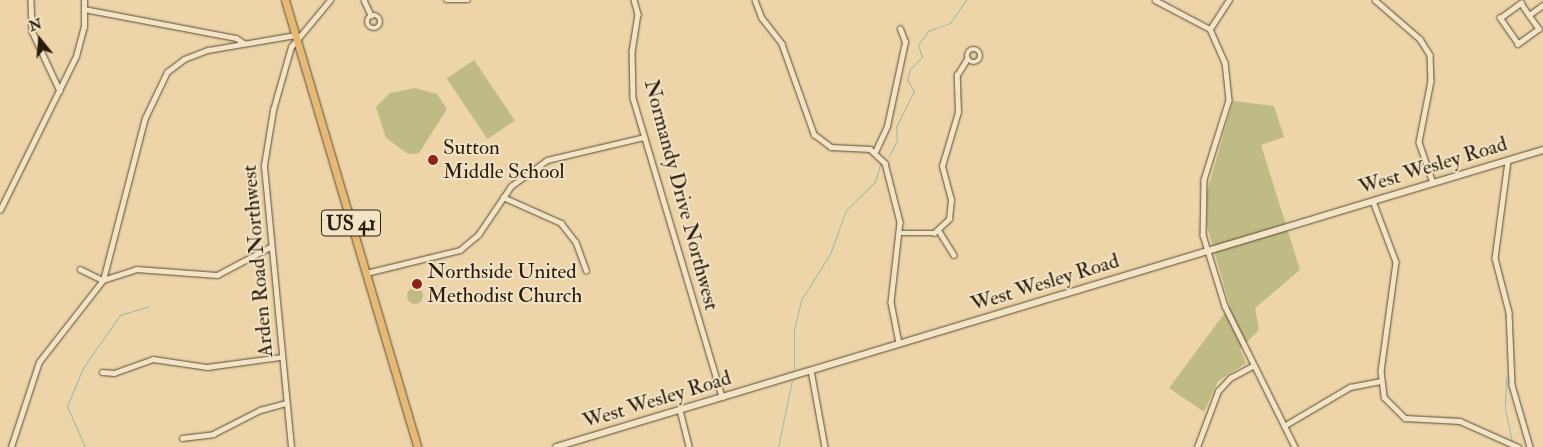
<!DOCTYPE html>
<html>
<head>
<meta charset="utf-8">
<style>
	body { margin:0 }
	#map { position:relative; width:1543px; height:447px; overflow:hidden; background:#edd5a9; font-family:"IM FELL Double Pica",serif }
	div>[style] { position:absolute }
	[style*='--x'] { left:calc(var(--x)*1px); top:calc(var(--y)*1px); width:calc(var(--w)*1px); rotate:calc(var(--a)*1deg) }
	.green>* { inset:0; background:#bebc84; transform-origin:0 0 }
	.round { border-radius:50% }
	.stream>* { height:1px; margin:-0.5px; padding:0 0.5px; transform-origin:0.5px; border-radius:0.5px; background:#9ab8ae }
	.roads { filter:drop-shadow(0 0 1px #5b4a32) drop-shadow(0 0 1px #5b4a32) }
	.street>* { height:4.5px; margin:-2.25px; padding:0 2.25px; transform-origin:2.25px; border-radius:2.25px; background:#f3e4c7 }
	.street>.ring { margin:-2.25px; padding:0; box-sizing:content-box; background:none; border:4.5px solid #f3e4c7; border-radius:50% }
	.secondary>* { height:6px; margin:-3px; padding:0 3px; transform-origin:3px; border-radius:3px; background:#f3e4c7 }
	.primary>* { height:7px; margin:-3.5px; padding:0 3.5px; transform-origin:3.5px; border-radius:3.5px; background:#e6ba74 }
	.dots>* { width:14px; height:14px; translate:-50% -50%; box-sizing:border-box; border:2px solid #f3e4c7; border-radius:50% }
	span { translate:-50% -50%; white-space:nowrap; text-align:center; line-height:1.15; -webkit-text-stroke:4px #f3e4c7; paint-order:stroke }
	.shield-label span { padding:1px 4px; background:#f3e4c7; border:1px solid; border-radius:4px; -webkit-text-stroke-width:0 }
	.shield-label { font-size:20px; color:#2a1c0a; font-weight:700 }
	.poi-label { font-size:21px; color:#2a1c0a }
	.left { translate:0 -50%; text-align:left }
	.street-label { font-size:21px; color:#2a1c0a }
	.north { position:absolute; left:15px; top:15px; width:50px; height:50px; -webkit-text-stroke:4px #f3e4c7; paint-order:stroke; rotate:343deg; font-size:14px; font-weight:700; line-height:20px; text-align:center; color:#2a1c0a }
	.north::after { content:''; display:block; margin:auto; width:18px; height:22px; background:#2a1c0a; clip-path:polygon(50% 0,100% 100%,50% 72%,0 100%) }
</style>
</head>
<body>
<div id="map">
	<div class="green">
		<i style="left:474px;top:60px;width:73px;height:33px;rotate:56deg"></i>
		<i style="clip-path:polygon(415px 88px,437px 94px,447px 109px,419px 153px,408px 154px,386px 138px,376px 107px,390px 93px)"></i>
		<i style="clip-path:polygon(1233px 101px,1274px 106px,1284px 137px,1261px 145px,1300px 270px,1255px 308px,1259px 330px,1240px 349px,1246px 363px,1218px 381px,1204px 412px,1169px 388px,1230px 306px,1207px 226px,1207px 192px)"></i>
		<i class="round" style="left:407px;top:288px;width:16px;height:16px"></i>
	</div>
	<div class="stream">
		<i style="--x:889;--y:156;--w:18;--a:-63"></i>
		<i style="--x:897;--y:140;--w:13;--a:-94"></i>
		<i style="--x:896;--y:127;--w:40;--a:-63.4"></i>
		<i style="--x:914;--y:91;--w:13;--a:-122"></i>
		<i style="--x:907;--y:80;--w:11;--a:-75"></i>
		<i style="--x:910;--y:69;--w:17;--a:-45"></i>
		<i style="--x:922;--y:57;--w:13;--a:-108"></i>
		<i style="--x:918;--y:45;--w:17;--a:-54"></i>
		<i style="--x:928;--y:31;--w:23;--a:-20"></i>
		<i style="--x:950;--y:23;--w:28;--a:-55"></i>
		<i style="--x:794;--y:369;--w:40;--a:-90"></i>
		<i style="--x:794;--y:329;--w:30;--a:-76"></i>
		<i style="--x:801;--y:300;--w:54;--a:-57.8"></i>
		<i style="--x:830;--y:254;--w:47;--a:-70"></i>
		<i style="--x:846;--y:210;--w:40;--a:-44"></i>
		<i style="--x:875;--y:182;--w:19;--a:-74"></i>
		<i style="--x:1506;--y:378;--w:31;--a:92"></i>
		<i style="--x:1505;--y:409;--w:34;--a:78"></i>
		<i style="--x:85;--y:447;--w:45;--a:-113.7"></i>
		<i style="--x:67;--y:406;--w:41;--a:-67.2"></i>
		<i style="--x:83;--y:368;--w:65;--a:-55.1"></i>
		<i style="--x:120;--y:315;--w:30;--a:-17"></i>
		<i style="--x:778;--y:447;--w:68;--a:-78.2"></i>
	</div>
	<div class="roads">
		<div class="street">
			<i style="--x:31;--y:0;--w:31;--a:88"></i>
			<i style="--x:32;--y:31;--w:66;--a:65"></i>
			<i style="--x:364;--y:0;--w:17;--a:65"></i>
			<i style="--x:446;--y:0;--w:22;--a:0"></i>
			<i style="--x:634;--y:0;--w:15;--a:74"></i>
			<i style="--x:638;--y:14;--w:37;--a:99"></i>
			<i style="--x:632;--y:51;--w:47;--a:88.8"></i>
			<i style="--x:633;--y:98;--w:312;--a:73.4"></i>
			<i style="--x:755;--y:0;--w:19;--a:69"></i>
			<i style="--x:762;--y:18;--w:33;--a:52"></i>
			<i style="--x:782;--y:44;--w:96;--a:70.4"></i>
			<i style="--x:814;--y:134;--w:21;--a:37"></i>
			<i style="--x:831;--y:147;--w:39;--a:3"></i>
			<i style="--x:870;--y:149;--w:21;--a:43"></i>
			<i style="--x:885;--y:163;--w:61;--a:75.7"></i>
			<i style="--x:900;--y:222;--w:81;--a:96.4"></i>
			<i style="--x:891;--y:302;--w:42;--a:79"></i>
			<i style="--x:1155;--y:0;--w:62;--a:27.8"></i>
			<i style="--x:1210;--y:29;--w:36;--a:66"></i>
			<i style="--x:1225;--y:62;--w:38;--a:84"></i>
			<i style="--x:1229;--y:100;--w:84;--a:107.4"></i>
			<i style="--x:1204;--y:180;--w:55;--a:91"></i>
			<i style="--x:1203;--y:235;--w:74;--a:72.8"></i>
			<i style="--x:1225;--y:306;--w:157;--a:63.6"></i>
			<i style="--x:1375;--y:0;--w:60;--a:40.9"></i>
			<i style="--x:1420;--y:39;--w:19;--a:58"></i>
			<i style="--x:1430;--y:55;--w:26;--a:88"></i>
			<i style="--x:1431;--y:81;--w:62;--a:101.1"></i>
			<i style="--x:1419;--y:142;--w:43;--a:71.1"></i>
			<i style="--x:84;--y:9;--w:155;--a:10.8"></i>
			<i style="--x:236;--y:38;--w:9;--a:32"></i>
			<i class="ring" style="left:367px;top:15px;width:9.5px;height:9.5px"></i>
			<i style="--x:1529;--y:15;--w:17;--a:54"></i>
			<i style="--x:1539;--y:29;--w:26;--a:144"></i>
			<i style="--x:1518;--y:44;--w:32;--a:-125"></i>
			<i style="--x:1500;--y:18;--w:26;--a:-36"></i>
			<i style="--x:1521;--y:3;--w:14;--a:56"></i>
			<i style="--x:1529;--y:15;--w:17;--a:-36"></i>
			<i style="--x:1210;--y:29;--w:35;--a:-57"></i>
			<i class="ring" style="left:967px;top:49px;width:9.5px;height:9.5px"></i>
			<i style="--x:875;--y:152;--w:29;--a:-65"></i>
			<i style="--x:887;--y:126;--w:86;--a:-77.9"></i>
			<i style="--x:905;--y:42;--w:14;--a:-111"></i>
			<i style="--x:1508;--y:161;--w:98;--a:97.6"></i>
			<i style="--x:1495;--y:258;--w:56;--a:75.5"></i>
			<i style="--x:1509;--y:312;--w:73;--a:87.6"></i>
			<i style="--x:1512;--y:385;--w:65;--a:73.8"></i>
			<i style="--x:503;--y:197;--w:64;--a:24.1"></i>
			<i style="--x:561;--y:223;--w:24;--a:52"></i>
			<i style="--x:576;--y:242;--w:30;--a:70"></i>
			<i style="--x:1373;--y:201;--w:65;--a:69.3"></i>
			<i style="--x:1396;--y:262;--w:110;--a:97.8"></i>
			<i style="--x:1381;--y:371;--w:26;--a:83"></i>
			<i style="--x:1384;--y:397;--w:30;--a:45"></i>
			<i style="--x:1405;--y:418;--w:55;--a:3.1"></i>
			<i style="--x:1460;--y:421;--w:64;--a:24.1"></i>
			<i style="--x:0;--y:210;--w:172;--a:-63.7"></i>
			<i style="--x:76;--y:56;--w:30;--a:-75"></i>
			<i style="--x:84;--y:27;--w:27;--a:-90"></i>
			<i style="--x:939;--y:231;--w:28;--a:58"></i>
			<i style="--x:900;--y:233;--w:34;--a:0"></i>
			<i style="--x:934;--y:233;--w:21;--a:-43"></i>
			<i style="--x:949;--y:219;--w:19;--a:-84"></i>
			<i style="--x:951;--y:200;--w:35;--a:-105"></i>
			<i style="--x:942;--y:166;--w:56;--a:-73.5"></i>
			<i style="--x:958;--y:112;--w:37;--a:-92"></i>
			<i style="--x:957;--y:75;--w:19;--a:-58"></i>
			<i style="--x:80;--y:269;--w:25;--a:26"></i>
			<i style="--x:103;--y:280;--w:167;--a:-75.5"></i>
			<i style="--x:145;--y:118;--w:51;--a:-64.4"></i>
			<i style="--x:167;--y:72;--w:21;--a:-37"></i>
			<i style="--x:184;--y:59;--w:26;--a:-21"></i>
			<i style="--x:208;--y:50;--w:89;--a:-9.7"></i>
			<i style="--x:366;--y:273;--w:97;--a:-13.7"></i>
			<i style="--x:460;--y:250;--w:23;--a:-40"></i>
			<i style="--x:478;--y:235;--w:59;--a:-56"></i>
			<i style="--x:511;--y:186;--w:44;--a:-35.8"></i>
			<i style="--x:547;--y:160;--w:100;--a:-13.3"></i>
			<i style="--x:811;--y:370;--w:78;--a:79.7"></i>
			<i style="--x:102;--y:372;--w:12;--a:5"></i>
			<i style="--x:114;--y:373;--w:41;--a:-19.7"></i>
			<i style="--x:153;--y:359;--w:55;--a:8.4"></i>
			<i style="--x:207;--y:367;--w:75;--a:-7.7"></i>
			<i style="--x:680;--y:410;--w:38;--a:76"></i>
			<i style="--x:1284;--y:426;--w:77;--a:-30.6"></i>
			<i style="--x:1350;--y:387;--w:31;--a:-11"></i>
			<i style="--x:182;--y:438;--w:31;--a:-7"></i>
			<i style="--x:213;--y:434;--w:53;--a:-27.1"></i>
			<i style="--x:260;--y:410;--w:27;--a:-15"></i>
			<i style="--x:11;--y:447;--w:89;--a:-71.8"></i>
			<i style="--x:39;--y:362;--w:104;--a:-52"></i>
			<i style="--x:103;--y:280;--w:35;--a:-18"></i>
			<i style="--x:136;--y:269;--w:81;--a:4.2"></i>
			<i style="--x:217;--y:275;--w:60;--a:-27.8"></i>
			<i style="--x:291;--y:447;--w:283;--a:-95.5"></i>
			<i style="--x:264;--y:165;--w:56;--a:-80.7"></i>
			<i style="--x:273;--y:110;--w:66;--a:-74.1"></i>
			<i style="--x:291;--y:47;--w:61;--a:-50.3"></i>
			<i style="--x:1197;--y:447;--w:60;--a:-69.4"></i>
			<i style="--x:1218;--y:391;--w:18;--a:-47"></i>
			<i style="--x:1230;--y:378;--w:27;--a:-28"></i>
		</div>
		<div class="secondary">
			<i style="--x:556;--y:447;--w:1031;--a:-16.75"></i>
		</div>
		<div class="primary">
			<i style="--x:285;--y:0;--w:466;--a:73.5"></i>
		</div>
	</div>
	<div class="dots">
		<i style="left:433px;top:160px;background:#8f2418"></i>
		<i style="left:417px;top:284px;background:#8f2418"></i>
	</div>
	<div class="shield-label">
		<span style="left:351px;top:223px">US 41</span>
	</div>
	<div class="poi-label">
		<span class="left" style="left:443px;top:160px">Sutton<br>Middle School</span>
		<span class="left" style="left:427px;top:284px">Northside United<br>Methodist Church</span>
	</div>
	<div class="street-label">
		<span style="left:1433px;top:166px;rotate:-17deg">West Wesley Road</span>
		<span style="left:681px;top:195px;rotate:75deg">Normandy Drive Northwest</span>
		<span style="left:258px;top:261px;rotate:-95deg">Arden Road Northwest</span>
		<span style="left:1045px;top:283px;rotate:-17deg">West Wesley Road</span>
		<span style="left:657px;top:400px;rotate:-17deg">West Wesley Road</span>
	</div>
	<div class="north">N</div>
</div>
</body>
</html>
